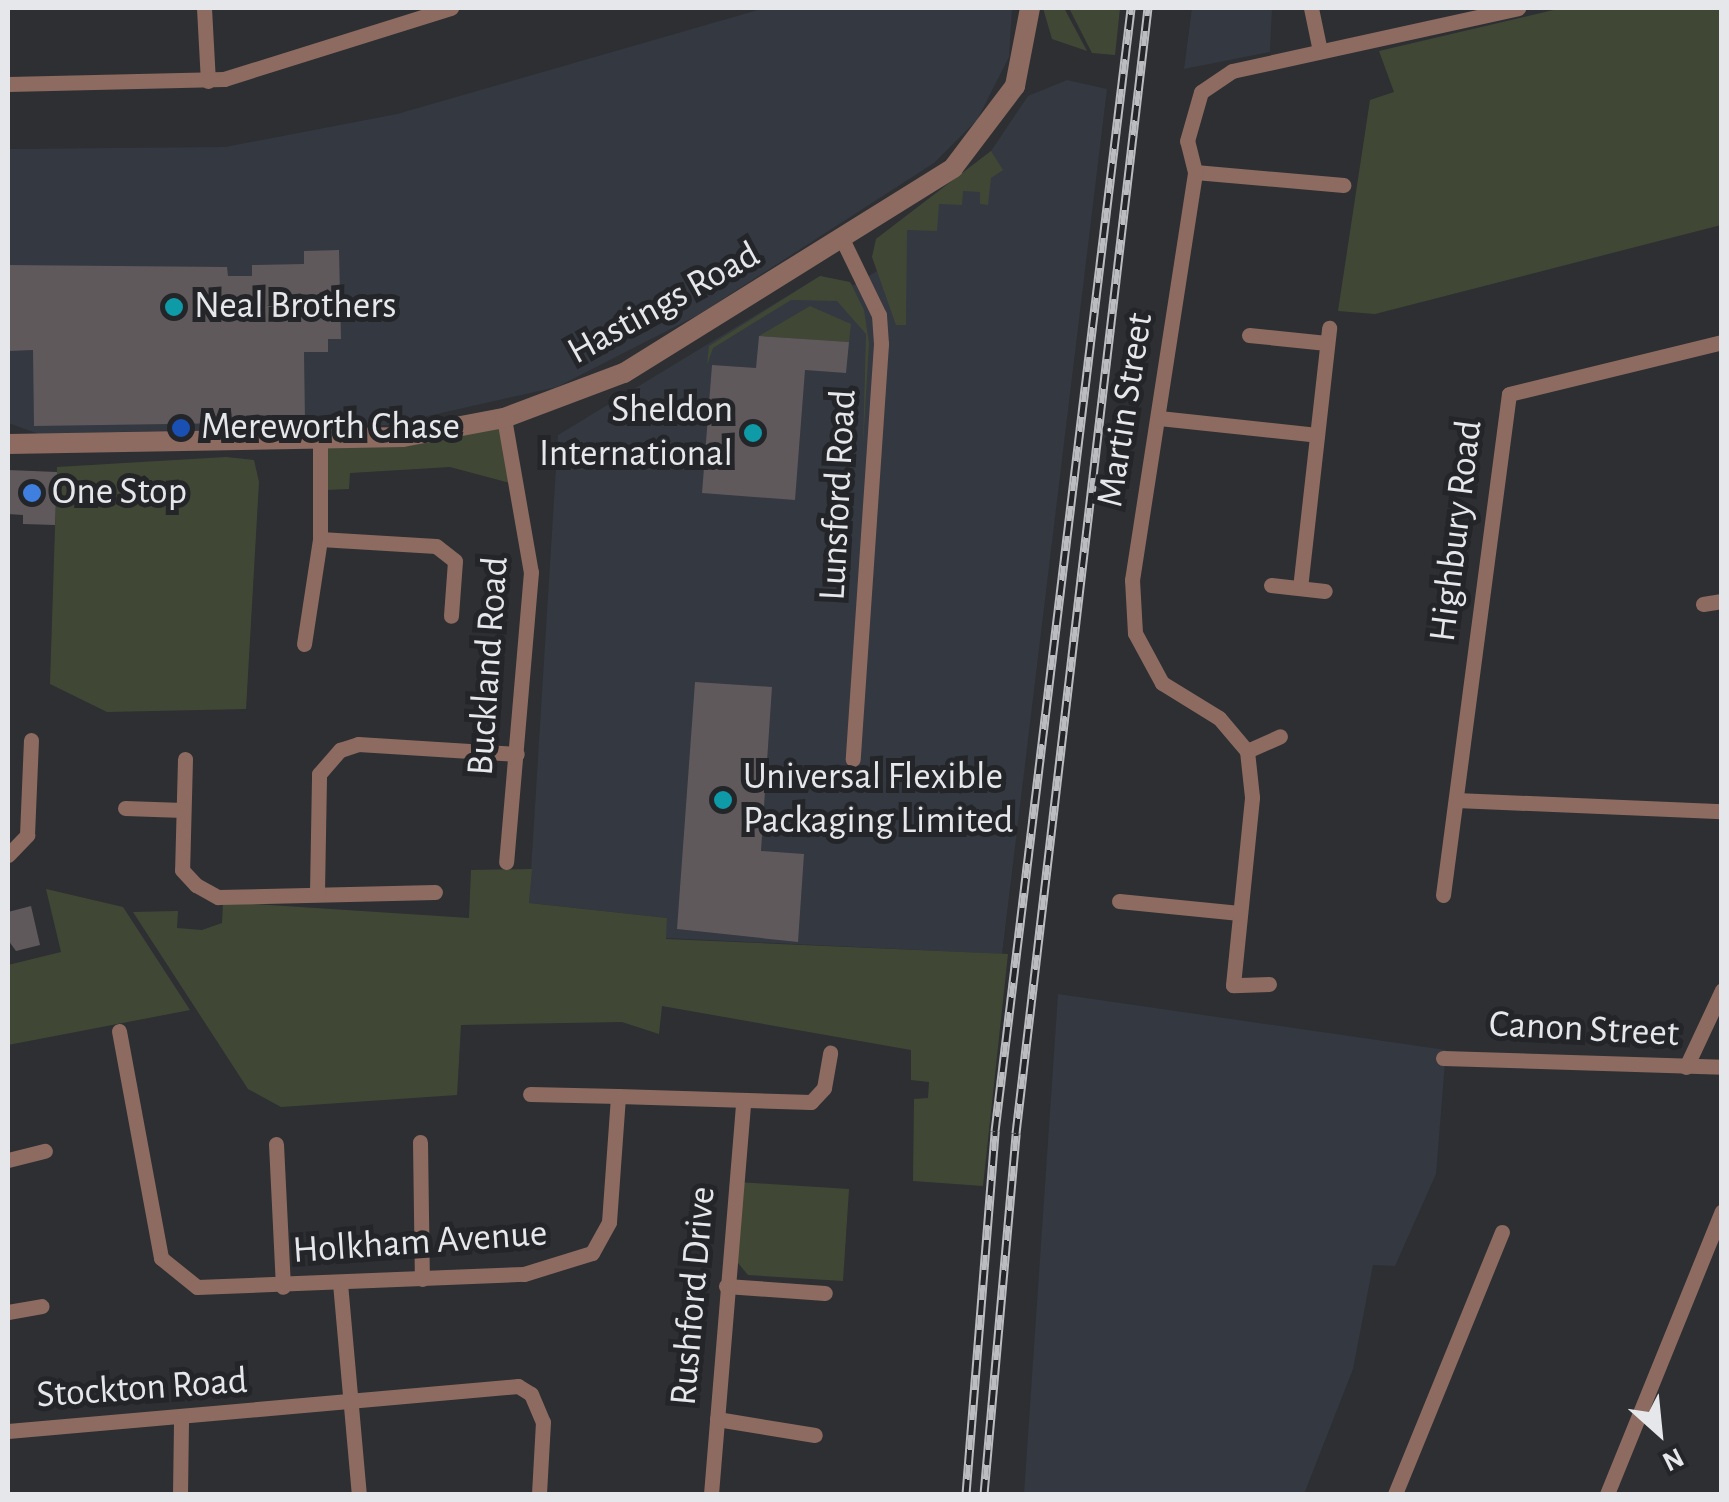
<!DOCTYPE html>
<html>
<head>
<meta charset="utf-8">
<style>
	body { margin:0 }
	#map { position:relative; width:1729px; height:1502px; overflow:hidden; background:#2d2f33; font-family:"Alegreya Sans",sans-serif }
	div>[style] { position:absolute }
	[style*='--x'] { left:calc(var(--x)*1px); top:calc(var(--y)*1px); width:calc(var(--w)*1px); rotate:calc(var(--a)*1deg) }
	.built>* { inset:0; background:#333841 }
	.green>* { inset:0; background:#404835 }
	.building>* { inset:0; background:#5f595b }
	.minor>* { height:15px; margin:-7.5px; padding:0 7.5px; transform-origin:7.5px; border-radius:7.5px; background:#8d6b60 }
	.tertiary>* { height:20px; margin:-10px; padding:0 10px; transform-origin:10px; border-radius:10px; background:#8d6b60 }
	.rail>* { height:9px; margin-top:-4.5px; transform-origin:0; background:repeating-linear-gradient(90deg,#242529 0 15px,#babcc0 0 30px); box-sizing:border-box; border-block:2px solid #babcc0 }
	.dots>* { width:28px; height:28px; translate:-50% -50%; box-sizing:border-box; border:5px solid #242529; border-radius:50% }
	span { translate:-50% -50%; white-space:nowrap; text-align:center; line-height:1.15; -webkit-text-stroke:10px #242529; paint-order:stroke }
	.street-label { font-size:38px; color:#e5e7ea }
	.poi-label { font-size:38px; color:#e5e7ea }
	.left { translate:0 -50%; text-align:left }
	.right { translate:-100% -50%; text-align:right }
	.frame { position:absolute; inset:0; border:10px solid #e5e7ea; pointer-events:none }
	.north { position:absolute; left:1609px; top:1382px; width:100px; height:100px; -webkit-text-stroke:8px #242529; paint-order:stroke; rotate:153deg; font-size:28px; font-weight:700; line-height:40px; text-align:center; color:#e5e7ea }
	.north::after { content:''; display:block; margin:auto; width:35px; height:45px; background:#e5e7ea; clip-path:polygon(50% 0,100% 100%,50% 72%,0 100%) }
</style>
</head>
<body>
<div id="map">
	<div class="built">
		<i style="clip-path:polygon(765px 8px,1012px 8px,1009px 57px,977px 120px,934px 163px,698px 315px,557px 387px,388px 425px,39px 434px,8px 423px,8px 149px,225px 147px,397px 114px)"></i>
		<i style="clip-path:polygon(1192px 8px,1272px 8px,1270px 52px,1184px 69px)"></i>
		<i style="clip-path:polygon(1067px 80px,1107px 89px,1002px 954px,665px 938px,667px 918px,529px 903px,558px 435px,820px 276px,854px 285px,877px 271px,876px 239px,991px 151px,1028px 96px)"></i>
		<i style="clip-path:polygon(1058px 994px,1446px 1050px,1436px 1174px,1395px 1266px,1373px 1265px,1353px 1369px,1304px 1494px,1024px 1494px)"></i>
	</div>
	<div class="green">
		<i style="clip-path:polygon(1043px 8px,1064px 8px,1087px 51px,1052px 39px)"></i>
		<i style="clip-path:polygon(1069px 8px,1120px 8px,1115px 55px,1092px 53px)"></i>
		<i style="clip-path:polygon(1562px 8px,1721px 8px,1721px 225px,1375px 314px,1338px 311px,1370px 100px,1394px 92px,1379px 51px)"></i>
		<i style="clip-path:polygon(991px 151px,1003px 170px,991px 178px,988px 205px,980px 204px,980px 192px,963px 191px,962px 205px,939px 204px,937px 231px,907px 230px,906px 325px,896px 325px,872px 257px,876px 239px)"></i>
		<i style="clip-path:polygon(820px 276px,850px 282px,864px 310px,869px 343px,863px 446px,866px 334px,837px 301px,791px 300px,713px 348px,707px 365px,709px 346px)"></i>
		<i style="clip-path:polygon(810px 306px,851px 324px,849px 342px,759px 336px)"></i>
		<i style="clip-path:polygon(504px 418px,518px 485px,450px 467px,350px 473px,349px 489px,325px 490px,320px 442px)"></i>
		<i style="clip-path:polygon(226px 457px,254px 460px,259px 482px,246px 709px,107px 712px,50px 684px,57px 467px)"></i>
		<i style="clip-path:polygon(532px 869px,529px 903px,667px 918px,666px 939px,1008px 954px,983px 1186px,913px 1181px,914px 1099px,928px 1098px,929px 1082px,911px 1080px,911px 1050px,662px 1006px,659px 1034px,622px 1022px,461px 1025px,457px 1095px,281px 1107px,248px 1089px,133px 912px,178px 911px,177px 928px,202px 930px,222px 923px,223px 902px,469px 918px,471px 870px)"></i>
		<i style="clip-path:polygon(46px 889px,123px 907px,190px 1010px,8px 1045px,8px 965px,61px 952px)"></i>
		<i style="clip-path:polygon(738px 1182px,849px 1189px,843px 1281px,748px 1275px,733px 1257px)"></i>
	</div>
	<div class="building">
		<i style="clip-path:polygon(339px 250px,341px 339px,328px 339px,328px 352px,304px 352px,305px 422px,34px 426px,33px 350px,8px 351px,8px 265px,227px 267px,228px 276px,252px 276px,252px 265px,304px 264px,304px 251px)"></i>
		<i style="clip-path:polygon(759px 336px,849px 342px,846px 373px,805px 370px,795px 500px,702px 493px,712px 365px,756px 368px)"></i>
		<i style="clip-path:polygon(8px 470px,57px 472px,55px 525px,23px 524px,23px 515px,8px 514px)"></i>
		<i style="clip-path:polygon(695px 682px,772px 687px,761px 851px,804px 854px,798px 942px,677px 929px)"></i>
		<i style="clip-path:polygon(31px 906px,40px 945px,16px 951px,8px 940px,8px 912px)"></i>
	</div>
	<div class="minor">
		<i style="--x:204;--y:8;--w:73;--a:86.9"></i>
		<i style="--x:1311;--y:8;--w:44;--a:78.2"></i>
		<i style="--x:8;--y:84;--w:216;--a:-1.3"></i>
		<i style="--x:224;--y:79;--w:238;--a:-17.4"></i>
		<i style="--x:1195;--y:172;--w:149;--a:5"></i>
		<i style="--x:844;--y:243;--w:80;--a:64.1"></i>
		<i style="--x:879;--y:315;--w:29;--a:86"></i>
		<i style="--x:881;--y:344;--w:416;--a:93.9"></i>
		<i style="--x:1249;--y:335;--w:78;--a:5.9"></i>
		<i style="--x:504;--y:418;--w:156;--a:80.1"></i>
		<i style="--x:531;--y:572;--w:291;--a:94.9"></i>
		<i style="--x:1159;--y:418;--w:159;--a:6.1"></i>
		<i style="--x:320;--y:539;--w:116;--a:3.5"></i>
		<i style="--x:436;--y:546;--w:24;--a:38"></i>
		<i style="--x:455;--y:561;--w:55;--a:94.2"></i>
		<i style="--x:1271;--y:585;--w:54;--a:6.3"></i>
		<i style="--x:1300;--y:588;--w:262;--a:-83.6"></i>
		<i style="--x:1703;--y:604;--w:19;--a:-9"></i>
		<i style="--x:304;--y:644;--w:106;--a:-81.3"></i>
		<i style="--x:320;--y:539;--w:97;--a:-90"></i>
		<i style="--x:1247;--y:751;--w:36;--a:-24"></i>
		<i style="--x:185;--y:759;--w:111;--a:91.5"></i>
		<i style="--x:182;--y:870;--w:21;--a:47"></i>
		<i style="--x:196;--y:885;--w:25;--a:29"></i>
		<i style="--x:218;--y:897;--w:217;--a:-1.3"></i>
		<i style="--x:1456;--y:800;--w:266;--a:2.4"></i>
		<i style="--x:125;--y:808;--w:58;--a:2"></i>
		<i style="--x:8;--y:855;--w:28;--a:-46"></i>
		<i style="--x:27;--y:835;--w:95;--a:-87.6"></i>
		<i style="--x:317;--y:892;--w:118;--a:-89"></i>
		<i style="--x:319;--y:774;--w:32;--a:-49"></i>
		<i style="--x:340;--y:750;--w:19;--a:-18"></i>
		<i style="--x:358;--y:744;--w:159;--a:3.6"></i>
		<i style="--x:1443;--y:895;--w:505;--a:-82.5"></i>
		<i style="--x:1509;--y:394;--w:219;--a:-13.7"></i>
		<i style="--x:1119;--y:901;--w:121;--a:5.7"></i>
		<i style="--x:1269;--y:984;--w:36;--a:178"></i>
		<i style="--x:1233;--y:985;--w:189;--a:-84.2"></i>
		<i style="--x:1252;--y:797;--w:46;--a:-96.2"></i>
		<i style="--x:1247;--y:751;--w:43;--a:-130.3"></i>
		<i style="--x:1219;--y:718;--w:67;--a:-148.4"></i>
		<i style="--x:1162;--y:683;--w:57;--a:-118.4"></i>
		<i style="--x:1135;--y:633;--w:53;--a:-93.2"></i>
		<i style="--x:1132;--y:580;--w:413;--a:-81.2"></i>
		<i style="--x:1195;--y:172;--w:32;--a:-104"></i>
		<i style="--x:1187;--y:141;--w:51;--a:-74.1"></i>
		<i style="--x:1201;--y:92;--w:37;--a:-34"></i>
		<i style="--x:1232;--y:71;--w:293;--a:-12.4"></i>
		<i style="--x:119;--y:1031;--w:231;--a:79.5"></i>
		<i style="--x:161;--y:1258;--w:46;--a:38.9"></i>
		<i style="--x:197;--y:1287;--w:327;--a:-2.3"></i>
		<i style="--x:524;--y:1274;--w:71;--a:-17.2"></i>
		<i style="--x:592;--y:1253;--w:35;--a:-61"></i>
		<i style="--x:609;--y:1222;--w:126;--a:-85.9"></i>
		<i style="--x:618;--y:1096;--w:88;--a:-178.7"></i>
		<i style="--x:1443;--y:1058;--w:279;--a:1.8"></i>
		<i style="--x:1686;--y:1067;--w:85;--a:-64.9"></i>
		<i style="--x:618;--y:1096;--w:193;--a:1.8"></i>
		<i style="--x:811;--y:1102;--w:19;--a:-47"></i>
		<i style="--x:824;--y:1088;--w:36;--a:-80"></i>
		<i style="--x:420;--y:1142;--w:137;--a:89.2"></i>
		<i style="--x:276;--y:1144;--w:143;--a:87.2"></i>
		<i style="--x:8;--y:1160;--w:38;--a:-14"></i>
		<i style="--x:340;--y:1283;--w:212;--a:84.9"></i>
		<i style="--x:726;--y:1286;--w:99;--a:4"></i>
		<i style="--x:8;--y:1312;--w:34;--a:-10"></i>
		<i style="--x:717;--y:1419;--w:99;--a:9.3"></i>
		<i style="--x:8;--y:1431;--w:512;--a:-5.04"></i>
		<i style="--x:518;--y:1386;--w:15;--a:32"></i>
		<i style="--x:531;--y:1394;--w:30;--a:67"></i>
		<i style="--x:543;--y:1422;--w:72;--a:93.2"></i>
		<i style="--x:180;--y:1494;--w:75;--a:-89.2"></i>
		<i style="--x:711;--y:1494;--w:391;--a:-85.3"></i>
		<i style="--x:1395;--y:1494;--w:283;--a:-67.8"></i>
		<i style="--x:1607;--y:1494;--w:305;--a:-67.9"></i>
	</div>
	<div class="tertiary">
		<i style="--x:8;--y:444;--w:395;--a:-1"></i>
		<i style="--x:403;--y:437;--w:103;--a:-10.7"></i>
		<i style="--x:504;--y:418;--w:128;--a:-20.6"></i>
		<i style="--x:624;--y:373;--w:388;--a:-31.9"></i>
		<i style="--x:953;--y:168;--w:103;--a:-52.9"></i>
		<i style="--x:1015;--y:86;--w:79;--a:-79.1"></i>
	</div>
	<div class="rail">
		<i style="--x:966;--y:1494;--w:364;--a:-85.4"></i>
		<i style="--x:995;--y:1131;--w:1131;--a:-83.09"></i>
		<i style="--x:984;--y:1494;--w:362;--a:-84.9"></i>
		<i style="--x:1016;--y:1133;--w:1133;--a:-83.31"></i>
	</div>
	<div class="dots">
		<i style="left:174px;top:307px;background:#0f9aa8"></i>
		<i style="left:181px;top:428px;background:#1a4fb4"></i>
		<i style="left:753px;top:433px;background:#0f9aa8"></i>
		<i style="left:32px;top:493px;background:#3f7fe0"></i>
		<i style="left:723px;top:800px;background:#0f9aa8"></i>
	</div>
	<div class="street-label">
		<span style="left:664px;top:304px;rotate:-29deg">Hastings Road</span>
		<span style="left:1126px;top:410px;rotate:-81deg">Martin Street</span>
		<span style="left:839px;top:495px;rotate:-87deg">Lunsford Road</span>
		<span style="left:1457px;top:531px;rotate:-83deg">Highbury Road</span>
		<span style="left:489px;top:666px;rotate:-86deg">Buckland Road</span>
		<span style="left:1584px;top:1030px;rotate:3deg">Canon Street</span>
		<span style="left:420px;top:1243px;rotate:-4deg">Holkham Avenue</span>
		<span style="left:694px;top:1296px;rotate:-85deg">Rushford Drive</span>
		<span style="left:142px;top:1389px;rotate:-4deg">Stockton Road</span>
	</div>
	<div class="poi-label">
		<span class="left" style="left:194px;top:307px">Neal Brothers</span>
		<span class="right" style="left:733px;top:433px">Sheldon<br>International</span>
		<span class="left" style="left:201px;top:428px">Mereworth Chase</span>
		<span class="left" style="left:52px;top:493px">One Stop</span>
		<span class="left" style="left:743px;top:800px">Universal Flexible<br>Packaging Limited</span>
	</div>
	<div class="frame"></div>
	<div class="north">N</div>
</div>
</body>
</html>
